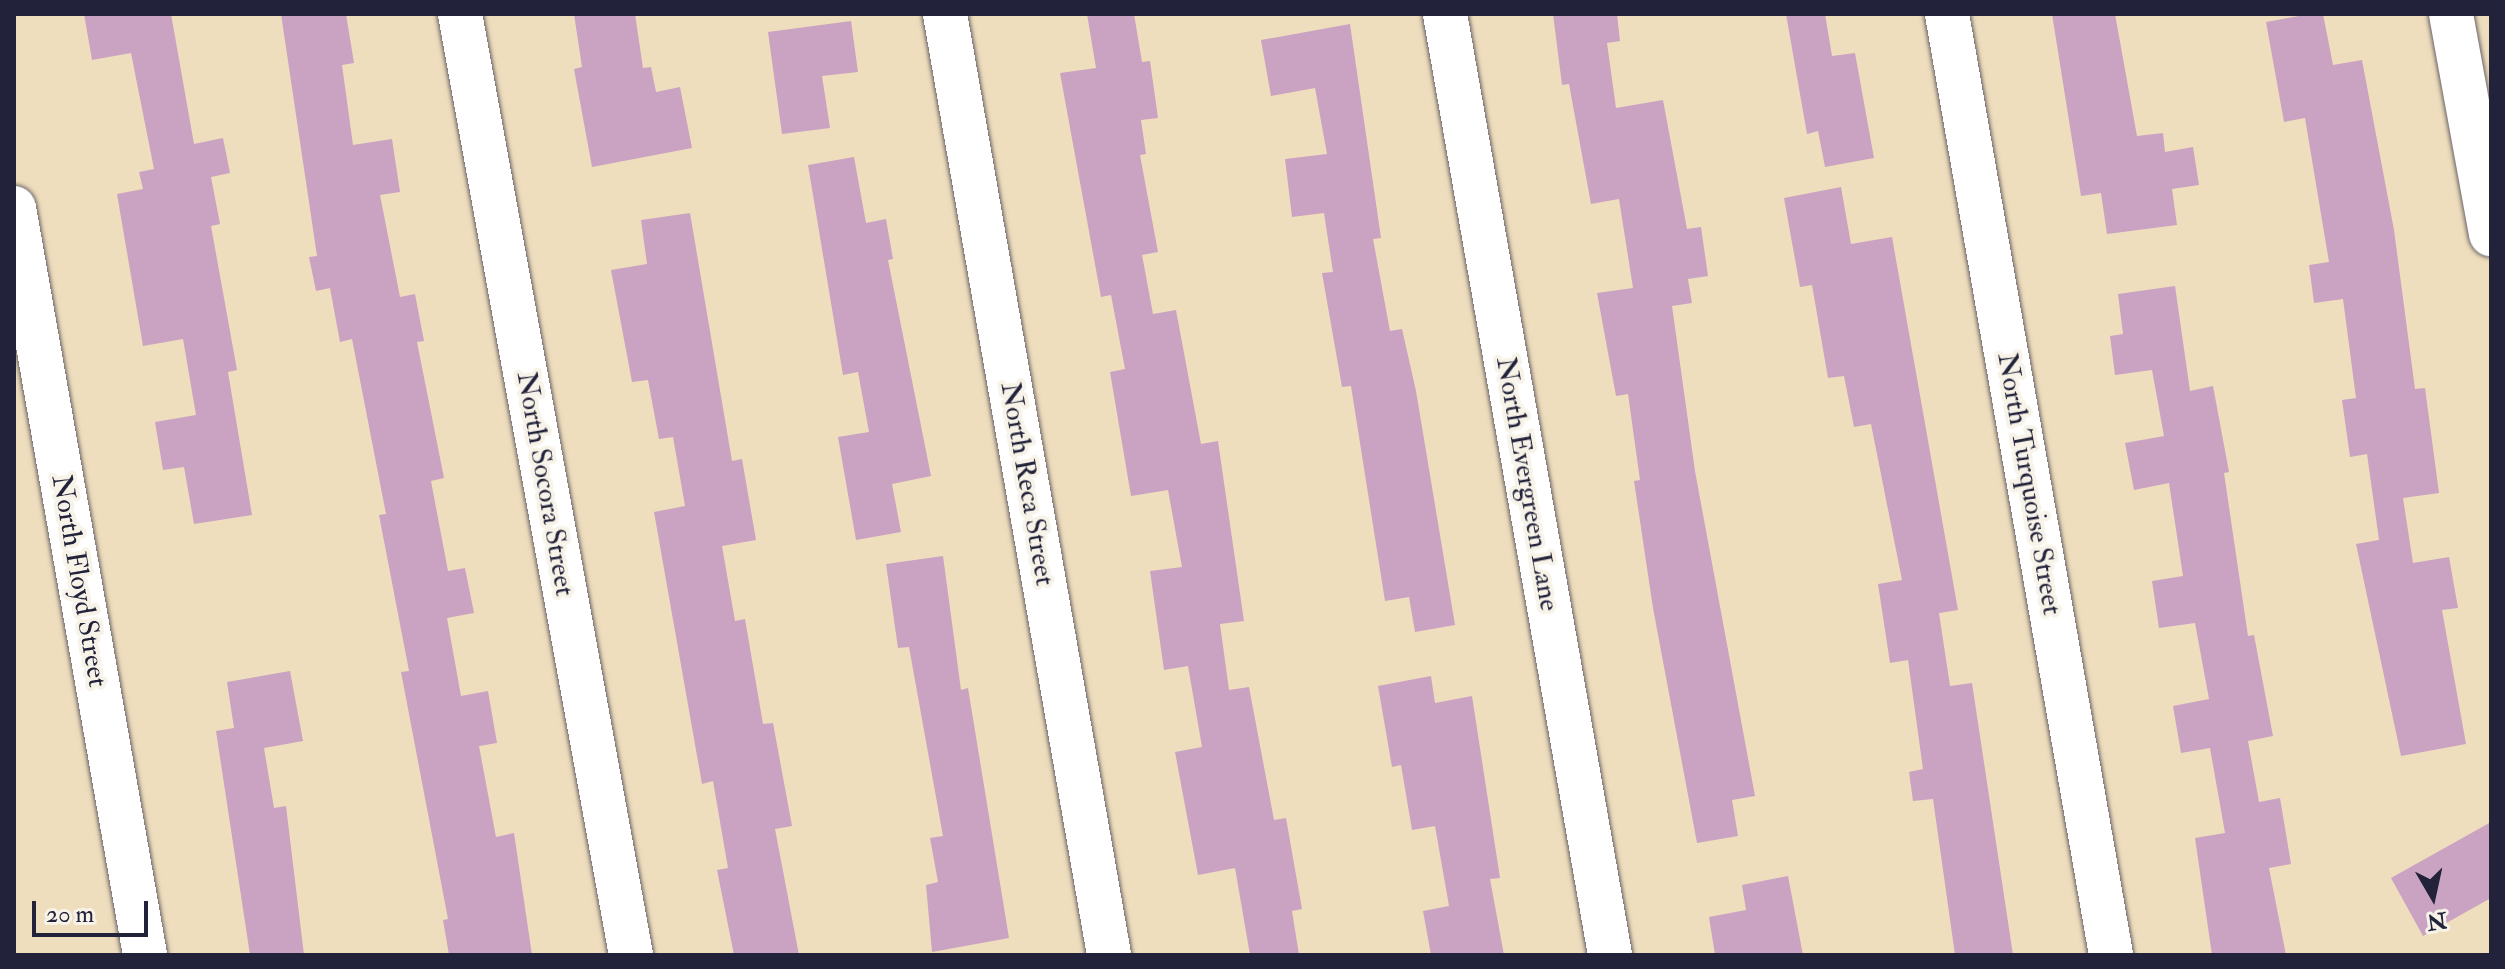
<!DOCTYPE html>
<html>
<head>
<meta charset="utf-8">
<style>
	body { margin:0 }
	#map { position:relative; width:2505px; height:969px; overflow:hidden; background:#efdebd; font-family:"IM FELL Double Pica",serif }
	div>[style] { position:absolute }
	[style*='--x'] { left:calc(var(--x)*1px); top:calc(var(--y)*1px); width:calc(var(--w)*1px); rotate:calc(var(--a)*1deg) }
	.building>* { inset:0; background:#caa2c2 }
	.roads { filter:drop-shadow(0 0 2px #6a6468) drop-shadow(0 0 2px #6a6468) }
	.minor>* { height:44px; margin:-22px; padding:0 22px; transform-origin:22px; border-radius:22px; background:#fff }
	span { translate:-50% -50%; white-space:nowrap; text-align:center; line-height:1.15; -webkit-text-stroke:8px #f7f3e8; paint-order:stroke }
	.street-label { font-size:28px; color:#22223b }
	.frame { position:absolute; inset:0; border:16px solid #22223b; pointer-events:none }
	.north { position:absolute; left:2393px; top:857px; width:80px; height:80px; -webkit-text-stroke:6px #f7f3e8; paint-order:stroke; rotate:171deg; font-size:22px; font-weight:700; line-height:32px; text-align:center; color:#22223b }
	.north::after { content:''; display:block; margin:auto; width:28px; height:36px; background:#22223b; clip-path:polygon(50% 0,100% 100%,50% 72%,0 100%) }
	.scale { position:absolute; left:32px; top:901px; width:116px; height:36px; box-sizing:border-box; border:4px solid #22223b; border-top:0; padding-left:10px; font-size:24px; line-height:28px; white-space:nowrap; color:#22223b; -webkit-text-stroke:6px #f7f3e8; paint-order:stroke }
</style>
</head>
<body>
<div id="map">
	<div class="building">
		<i style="clip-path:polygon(84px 14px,171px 14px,194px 144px,223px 138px,230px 173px,211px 177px,220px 224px,211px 226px,237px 370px,228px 372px,252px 515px,194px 524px,184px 467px,163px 470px,155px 422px,196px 415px,183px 339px,143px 346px,117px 194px,143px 189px,139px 172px,154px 169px,131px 53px,92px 60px)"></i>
		<i style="clip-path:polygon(281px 14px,346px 14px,354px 63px,342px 65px,353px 145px,392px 139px,400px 192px,380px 195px,400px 297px,415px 294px,424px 341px,417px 342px,444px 478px,431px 481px,448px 571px,465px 568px,474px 613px,447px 618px,461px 696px,488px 691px,497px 743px,479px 746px,496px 837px,514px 833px,532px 955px,449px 955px,443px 920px,448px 919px,401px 672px,409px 671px,379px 515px,386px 514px,352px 339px,340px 342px,330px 288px,316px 291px,309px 257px,317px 256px)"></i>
		<i style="clip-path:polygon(574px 14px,635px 14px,643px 68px,651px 67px,656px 92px,680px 87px,692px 148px,592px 167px,574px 69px,582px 67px)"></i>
		<i style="clip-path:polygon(1087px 14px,1134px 14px,1142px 62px,1150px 61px,1158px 118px,1141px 120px,1146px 154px,1140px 155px,1158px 252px,1142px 255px,1153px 314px,1176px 310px,1201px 444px,1218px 441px,1244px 621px,1220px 624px,1229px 690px,1249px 687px,1274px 820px,1286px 818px,1302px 909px,1292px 911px,1299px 955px,1250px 955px,1235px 868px,1198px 875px,1175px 752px,1202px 747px,1188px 666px,1164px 670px,1150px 571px,1182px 567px,1168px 490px,1131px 496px,1110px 372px,1125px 369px,1111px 295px,1101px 297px,1060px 73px,1096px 68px)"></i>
		<i style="clip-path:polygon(1553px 14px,1617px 14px,1620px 41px,1607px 43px,1616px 108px,1663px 100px,1687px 229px,1701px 227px,1708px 276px,1688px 279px,1692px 303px,1672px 306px,1695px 471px,1755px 796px,1732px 800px,1738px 836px,1697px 843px,1653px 608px,1634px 481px,1640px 480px,1628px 394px,1616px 396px,1597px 293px,1633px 288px,1619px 199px,1591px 204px,1569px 84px,1562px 85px)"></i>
		<i style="clip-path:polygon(1786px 14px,1825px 14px,1832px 56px,1855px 53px,1874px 158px,1825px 167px,1818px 131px,1807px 134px)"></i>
		<i style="clip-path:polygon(2052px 14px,2115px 14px,2137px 136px,2163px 133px,2165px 152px,2193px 147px,2199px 185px,2172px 189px,2177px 225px,2107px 234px,2101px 193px,2081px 196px)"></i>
		<i style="clip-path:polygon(2310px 14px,2323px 14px,2333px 65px,2362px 60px,2394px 230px,2415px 389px,2425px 388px,2439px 493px,2403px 498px,2413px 563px,2449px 557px,2458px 608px,2442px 610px,2466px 744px,2401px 756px,2356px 544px,2379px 540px,2367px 454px,2350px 457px,2342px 400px,2356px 398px,2343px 299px,2314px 303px,2309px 265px,2329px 262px,2305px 118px,2284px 122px,2266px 22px)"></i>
		<i style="clip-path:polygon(851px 21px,858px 72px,822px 76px,830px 128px,782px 134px,768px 32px)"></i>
		<i style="clip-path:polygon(1350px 24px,1381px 238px,1373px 239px,1390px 331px,1402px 329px,1416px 391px,1455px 625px,1415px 632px,1409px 597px,1385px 601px,1351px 386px,1342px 387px,1322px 273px,1333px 272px,1324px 213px,1292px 217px,1285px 159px,1327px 154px,1315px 88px,1271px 96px,1261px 40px)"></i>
		<i style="clip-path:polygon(854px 157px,866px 223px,886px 219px,893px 259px,888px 260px,931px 476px,892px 484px,901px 532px,856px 540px,838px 437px,869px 432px,858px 372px,843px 375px,808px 165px)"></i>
		<i style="clip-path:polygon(1841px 187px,1851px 244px,1892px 237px,1958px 610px,1939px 613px,1950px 686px,1972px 683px,2013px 955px,1955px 955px,1933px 799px,1913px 801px,1909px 772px,1923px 769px,1908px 660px,1890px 663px,1878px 584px,1902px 580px,1871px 424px,1854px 427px,1844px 376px,1828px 378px,1812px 285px,1800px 287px,1784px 198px)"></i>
		<i style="clip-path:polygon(690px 213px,732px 461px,742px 459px,756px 540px,722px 546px,735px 621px,745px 619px,763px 724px,773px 723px,792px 826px,775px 829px,799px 955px,734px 955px,717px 870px,728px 868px,713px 781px,702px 784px,654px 512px,685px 506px,673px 437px,659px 439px,648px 380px,632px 382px,611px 270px,647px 264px,641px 220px)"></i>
		<i style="clip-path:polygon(2175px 286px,2190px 391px,2213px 386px,2229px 472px,2224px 473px,2248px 636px,2254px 635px,2273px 736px,2248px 741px,2259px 802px,2280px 798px,2291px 864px,2269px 868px,2286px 955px,2212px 955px,2195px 838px,2225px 833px,2210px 748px,2181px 753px,2173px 706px,2209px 699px,2195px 623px,2159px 628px,2152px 581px,2183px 576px,2169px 483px,2134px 490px,2125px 443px,2164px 436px,2152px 370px,2115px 375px,2110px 336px,2123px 334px,2118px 294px)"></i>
		<i style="clip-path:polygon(943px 556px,961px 690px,968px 688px,1009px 938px,932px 952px,926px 885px,938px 882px,930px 838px,943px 836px,909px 647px,898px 648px,886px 564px)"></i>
		<i style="clip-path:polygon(290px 671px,303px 741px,264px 748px,274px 808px,286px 806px,304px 955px,250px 955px,216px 731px,234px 728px,227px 682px)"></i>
		<i style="clip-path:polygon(1431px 676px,1435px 703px,1472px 696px,1500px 878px,1490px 879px,1504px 955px,1431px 955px,1423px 911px,1449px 906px,1435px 826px,1412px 830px,1401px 765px,1392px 767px,1378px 686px)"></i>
		<i style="clip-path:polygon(2491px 822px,2491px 898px,2423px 936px,2391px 878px)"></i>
		<i style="clip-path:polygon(1788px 876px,1803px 955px,1715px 955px,1709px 917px,1746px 910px,1742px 885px)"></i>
	</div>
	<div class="roads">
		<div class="minor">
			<i style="--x:460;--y:14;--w:956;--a:79.7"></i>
			<i style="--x:945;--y:14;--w:955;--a:80.11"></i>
			<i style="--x:1445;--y:14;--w:955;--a:80.05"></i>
			<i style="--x:1947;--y:14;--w:955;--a:80.11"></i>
			<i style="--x:2451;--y:14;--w:224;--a:79.7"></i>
			<i style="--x:14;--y:208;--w:758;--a:80.05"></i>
		</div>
	</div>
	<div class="street-label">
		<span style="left:545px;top:484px;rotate:80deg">North Socora Street</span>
		<span style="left:1027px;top:484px;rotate:80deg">North Reca Street</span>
		<span style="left:1527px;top:484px;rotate:80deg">North Evergreen Lane</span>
		<span style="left:2029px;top:484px;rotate:80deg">North Turquoise Street</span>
		<span style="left:79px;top:581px;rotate:80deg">North Floyd Street</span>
	</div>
	<div class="frame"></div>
	<div class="north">N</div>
	<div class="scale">20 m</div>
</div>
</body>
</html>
